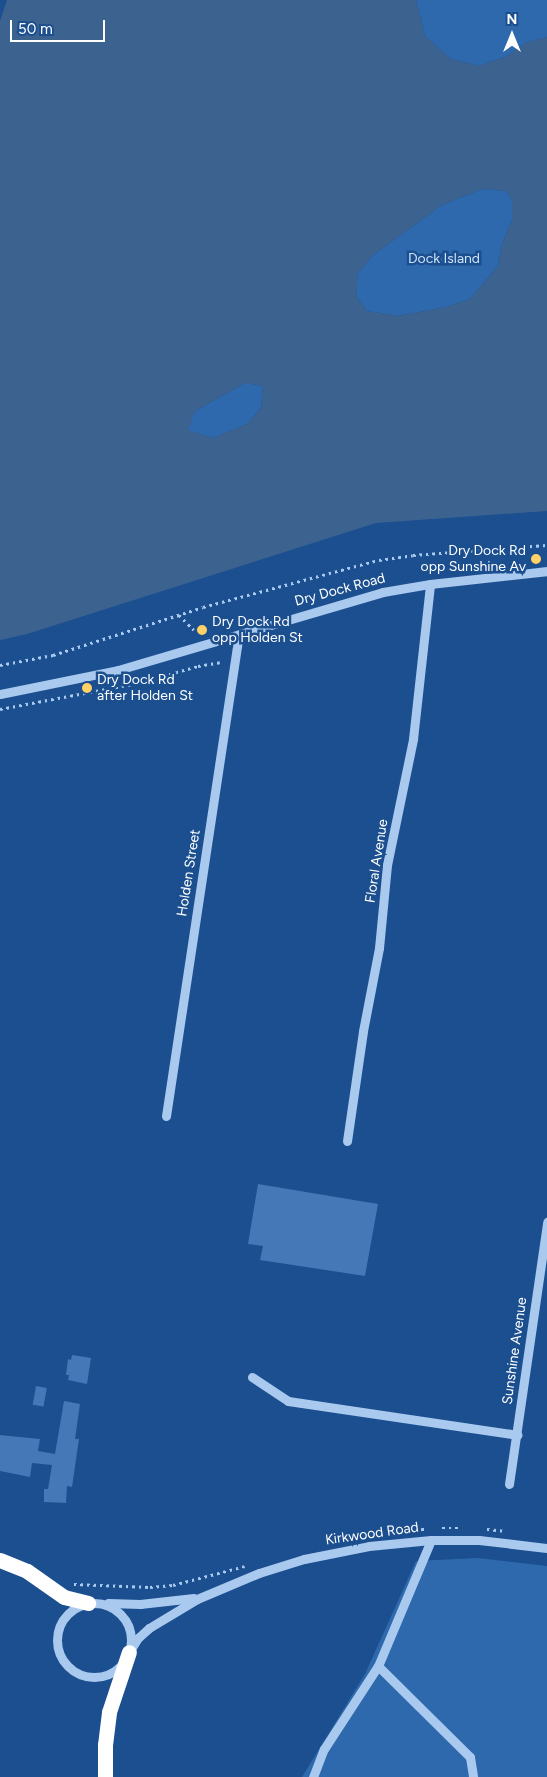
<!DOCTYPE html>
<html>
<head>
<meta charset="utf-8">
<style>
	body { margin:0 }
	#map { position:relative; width:547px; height:1777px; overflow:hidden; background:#1b4f8f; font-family:Figtree,sans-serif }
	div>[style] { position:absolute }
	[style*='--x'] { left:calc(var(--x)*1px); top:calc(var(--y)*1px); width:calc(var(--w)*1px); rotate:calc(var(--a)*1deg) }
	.green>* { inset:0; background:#2e69ad }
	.water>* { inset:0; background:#3c6290 }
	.building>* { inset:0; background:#4478b7; transform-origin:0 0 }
	.path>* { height:2.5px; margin-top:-1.25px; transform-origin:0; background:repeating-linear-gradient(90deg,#a9c9ee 0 2.5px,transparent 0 6.5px) }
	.minor>* { height:9px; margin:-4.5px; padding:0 4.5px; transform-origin:4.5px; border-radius:4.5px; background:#a9c9ee }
	.minor>.ring { margin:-4.5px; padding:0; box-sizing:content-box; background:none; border:9px solid #a9c9ee; border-radius:50% }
	.highway>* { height:15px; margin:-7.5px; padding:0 7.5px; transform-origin:7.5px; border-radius:7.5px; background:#fff }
	.dots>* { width:14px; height:14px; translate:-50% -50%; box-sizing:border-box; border:2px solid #1b4f8f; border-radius:50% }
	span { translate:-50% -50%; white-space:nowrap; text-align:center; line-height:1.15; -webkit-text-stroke:5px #1b4f8f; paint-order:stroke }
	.park-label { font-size:14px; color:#cfe3fa }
	.poi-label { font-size:14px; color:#fff }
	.right { translate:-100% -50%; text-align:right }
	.left { translate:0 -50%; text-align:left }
	.street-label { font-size:14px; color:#fff }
	.north { position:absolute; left:487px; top:10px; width:50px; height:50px; -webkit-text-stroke:4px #1b4f8f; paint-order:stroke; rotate:0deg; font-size:14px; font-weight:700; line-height:20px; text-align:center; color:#fff }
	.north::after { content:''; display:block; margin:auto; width:18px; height:22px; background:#fff; clip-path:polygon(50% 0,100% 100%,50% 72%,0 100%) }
	.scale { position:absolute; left:10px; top:20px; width:95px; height:22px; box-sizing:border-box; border:2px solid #fff; border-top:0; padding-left:6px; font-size:15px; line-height:18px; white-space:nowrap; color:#fff; -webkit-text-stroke:4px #1b4f8f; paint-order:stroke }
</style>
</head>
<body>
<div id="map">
	<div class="green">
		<i style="clip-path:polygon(416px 0,547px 0,547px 37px,527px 42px,507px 56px,479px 66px,451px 59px,425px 36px)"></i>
		<i style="clip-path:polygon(482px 189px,507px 191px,512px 201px,512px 220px,502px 244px,498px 266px,470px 299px,446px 307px,399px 316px,367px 311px,356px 296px,358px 273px,373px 255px,442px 205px)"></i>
		<i style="clip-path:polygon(245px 383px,263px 386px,261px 408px,247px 424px,213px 438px,187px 430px,195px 411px)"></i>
		<i style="clip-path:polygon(478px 1558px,547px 1566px,547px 1777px,302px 1777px,365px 1674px,416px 1561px)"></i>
	</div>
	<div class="water">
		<i style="clip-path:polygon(evenodd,7px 0,416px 0,425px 36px,451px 59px,479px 66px,507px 56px,527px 42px,547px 37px,547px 511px,376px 523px,27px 634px,0 640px,0 21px,7px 0,482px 189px,507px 191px,512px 201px,512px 220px,502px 244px,498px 266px,470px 299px,446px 307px,399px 316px,367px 311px,356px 296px,358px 273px,373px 255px,442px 205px,482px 189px,7px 0,245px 383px,263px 386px,261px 408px,247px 424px,213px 438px,188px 430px,195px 411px,245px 383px)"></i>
	</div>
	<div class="building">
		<i style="clip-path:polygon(258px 1184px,378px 1204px,365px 1276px,260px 1260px,263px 1246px,248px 1244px)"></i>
		<i style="clip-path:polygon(72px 1355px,91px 1358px,87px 1384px,68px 1380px,69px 1375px,66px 1375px,68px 1359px,71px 1360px)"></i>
		<i style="left:36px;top:1386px;width:11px;height:19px;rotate:10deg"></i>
		<i style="clip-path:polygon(64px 1401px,80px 1404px,75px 1439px,79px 1439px,72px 1487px,67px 1486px,66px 1503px,44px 1502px,44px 1489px,48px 1489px,52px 1465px,32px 1463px,30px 1477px,0 1471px,0 1435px,40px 1439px,38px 1451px,55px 1454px)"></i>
	</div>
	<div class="path">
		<i style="--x:179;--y:615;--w:21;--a:45"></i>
		<i style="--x:0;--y:665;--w:54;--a:-10.7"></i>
		<i style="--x:53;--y:655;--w:157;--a:-17.7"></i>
		<i style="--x:203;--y:607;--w:182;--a:-15"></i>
		<i style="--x:379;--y:560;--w:34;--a:-8"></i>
		<i style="--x:413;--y:555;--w:134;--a:-4.3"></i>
		<i style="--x:0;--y:709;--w:140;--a:-10.7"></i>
		<i style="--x:138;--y:683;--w:62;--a:-15.8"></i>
		<i style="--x:198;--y:666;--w:22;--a:-10"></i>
		<i style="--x:442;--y:1528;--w:17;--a:0"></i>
		<i style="--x:487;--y:1529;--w:19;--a:6"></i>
		<i style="--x:389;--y:1532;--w:37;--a:-5"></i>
		<i style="--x:74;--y:1584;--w:76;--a:2.3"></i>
		<i style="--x:150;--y:1587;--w:23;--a:-5"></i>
		<i style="--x:173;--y:1585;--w:74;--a:-14.8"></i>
	</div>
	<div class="minor">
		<i style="--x:0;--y:694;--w:120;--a:-11.5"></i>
		<i style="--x:118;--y:670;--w:276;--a:-16.4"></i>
		<i style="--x:383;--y:592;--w:48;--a:-9.7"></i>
		<i style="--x:430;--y:584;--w:118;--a:-6.3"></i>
		<i style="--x:166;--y:1116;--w:487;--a:-81.4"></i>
		<i style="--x:347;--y:1141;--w:111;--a:-81.7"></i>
		<i style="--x:363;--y:1031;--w:85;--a:-79.1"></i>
		<i style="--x:379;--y:948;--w:83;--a:-84.5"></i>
		<i style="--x:387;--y:865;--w:129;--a:-78.3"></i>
		<i style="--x:413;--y:739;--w:156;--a:-83.7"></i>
		<i style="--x:252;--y:1377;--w:43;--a:33.7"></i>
		<i style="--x:288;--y:1401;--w:232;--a:8.4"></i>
		<i style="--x:509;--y:1484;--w:265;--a:-81.7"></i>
		<i style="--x:431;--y:1540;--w:137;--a:112.8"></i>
		<i style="--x:378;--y:1666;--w:129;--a:44.7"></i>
		<i style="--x:470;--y:1757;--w:20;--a:81"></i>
		<i class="ring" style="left:57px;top:1603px;width:65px;height:65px"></i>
		<i style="--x:108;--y:1603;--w:32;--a:2"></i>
		<i style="--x:140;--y:1604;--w:54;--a:-6.3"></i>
		<i style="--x:131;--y:1649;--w:13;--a:-58"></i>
		<i style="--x:138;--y:1638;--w:15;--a:-42"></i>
		<i style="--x:149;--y:1628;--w:56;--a:-31.1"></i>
		<i style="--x:197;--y:1599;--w:67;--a:-22.8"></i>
		<i style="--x:259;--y:1573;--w:47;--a:-17.3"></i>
		<i style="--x:304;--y:1559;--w:66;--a:-11.3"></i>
		<i style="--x:369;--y:1546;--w:62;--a:-5.5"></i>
		<i style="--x:431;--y:1540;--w:48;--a:0"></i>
		<i style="--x:479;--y:1540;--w:68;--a:6.7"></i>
		<i style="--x:313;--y:1777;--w:30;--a:-69"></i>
		<i style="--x:324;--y:1749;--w:99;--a:-57"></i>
	</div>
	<div class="highway">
		<i style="--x:0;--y:1560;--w:29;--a:22"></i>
		<i style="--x:27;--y:1571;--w:45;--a:35.1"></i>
		<i style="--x:64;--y:1597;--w:25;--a:14"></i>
		<i style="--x:105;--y:1777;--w:32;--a:-90"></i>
		<i style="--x:105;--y:1745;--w:33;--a:-83"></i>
		<i style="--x:109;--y:1712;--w:63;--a:-71.6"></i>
	</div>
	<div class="dots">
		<i style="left:536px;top:559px;background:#ffd166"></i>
		<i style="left:202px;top:630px;background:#ffd166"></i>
		<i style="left:87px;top:688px;background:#ffd166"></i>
	</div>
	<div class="park-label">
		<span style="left:444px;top:259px">Dock Island</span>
	</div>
	<div class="poi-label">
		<span class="right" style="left:526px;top:559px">Dry Dock Rd<br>opp Sunshine Av</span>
		<span class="left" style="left:212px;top:630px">Dry Dock Rd<br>opp Holden St</span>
		<span class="left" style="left:97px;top:688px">Dry Dock Rd<br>after Holden St</span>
	</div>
	<div class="street-label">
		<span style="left:340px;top:590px;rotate:-15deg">Dry Dock Road</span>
		<span style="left:377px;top:861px;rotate:-81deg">Floral Avenue</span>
		<span style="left:189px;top:873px;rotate:-81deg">Holden Street</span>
		<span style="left:515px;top:1351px;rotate:-82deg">Sunshine Avenue</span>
		<span style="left:372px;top:1534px;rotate:-8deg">Kirkwood Road</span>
	</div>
	<div class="north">N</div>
	<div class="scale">50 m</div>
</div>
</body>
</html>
